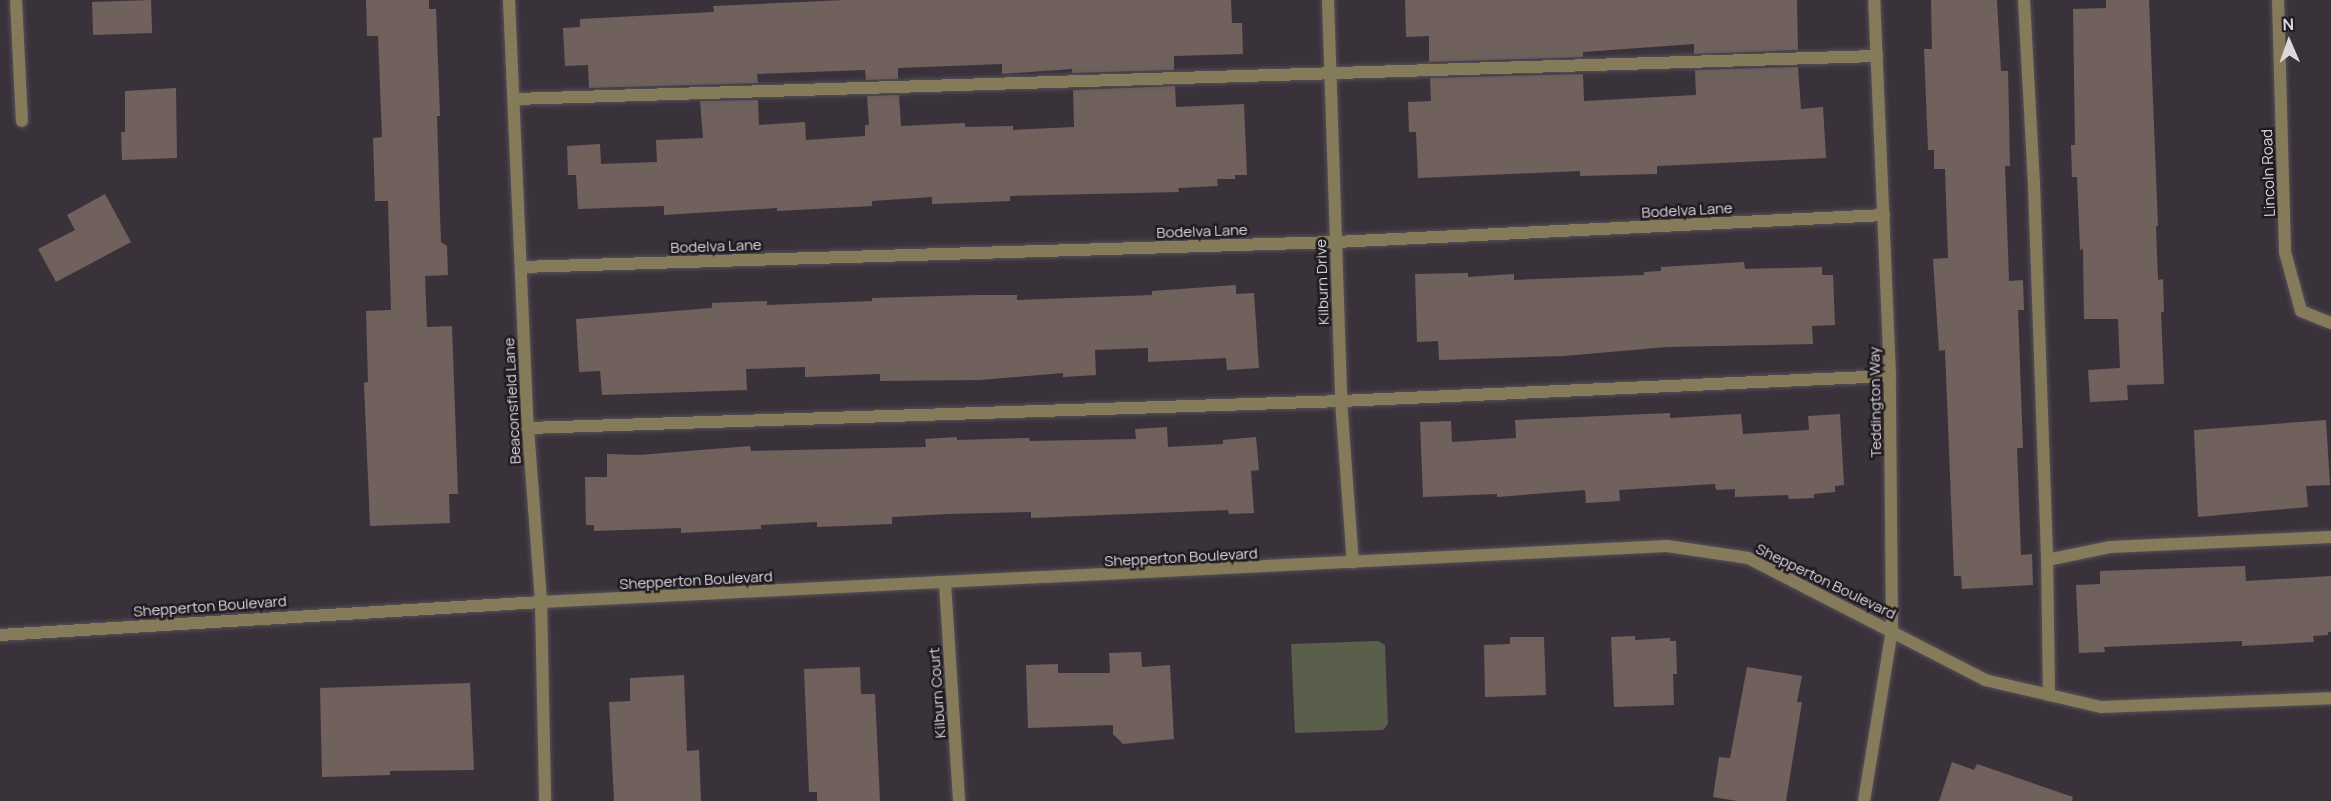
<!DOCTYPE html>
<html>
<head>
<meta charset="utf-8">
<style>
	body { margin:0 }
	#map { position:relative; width:2331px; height:801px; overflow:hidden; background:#3a323b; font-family:Manrope,sans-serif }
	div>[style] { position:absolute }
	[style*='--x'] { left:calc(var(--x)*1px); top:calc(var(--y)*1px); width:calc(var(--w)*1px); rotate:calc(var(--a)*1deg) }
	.green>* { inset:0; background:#5a5f4b }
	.building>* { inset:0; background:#71615d; transform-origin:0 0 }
	.roads { filter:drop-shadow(0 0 2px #575058) drop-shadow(0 0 2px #575058) }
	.service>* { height:12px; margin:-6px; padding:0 6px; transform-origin:6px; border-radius:6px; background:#857b5a }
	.minor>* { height:12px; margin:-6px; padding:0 6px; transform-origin:6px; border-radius:6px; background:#857b5a }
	span { translate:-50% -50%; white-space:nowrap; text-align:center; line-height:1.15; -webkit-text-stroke:5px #1f1b20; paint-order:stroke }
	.street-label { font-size:15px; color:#ddd8de }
	.north { position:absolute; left:2259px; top:12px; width:60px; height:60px; -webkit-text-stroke:4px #1f1b20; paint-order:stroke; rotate:358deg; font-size:16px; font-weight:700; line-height:24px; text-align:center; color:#ddd8de }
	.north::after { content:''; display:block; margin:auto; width:21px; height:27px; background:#ddd8de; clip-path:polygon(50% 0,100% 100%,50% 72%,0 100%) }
</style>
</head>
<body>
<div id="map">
	<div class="green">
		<i style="clip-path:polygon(1378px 641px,1385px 645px,1388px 724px,1383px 730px,1295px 733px,1291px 644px)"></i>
	</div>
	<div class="building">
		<i style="left:151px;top:0;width:33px;height:59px;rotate:88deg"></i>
		<i style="clip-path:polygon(366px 0,429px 0,429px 9px,436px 9px,440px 116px,437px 116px,440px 216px,441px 242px,447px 246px,448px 275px,425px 276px,427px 327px,452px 326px,458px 494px,449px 494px,450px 523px,370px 526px,364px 383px,368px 382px,366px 311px,391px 310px,388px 201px,375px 201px,373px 138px,382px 137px,378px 36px,367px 36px)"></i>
		<i style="clip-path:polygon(845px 0,1231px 0,1232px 23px,1242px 23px,1243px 54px,1174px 56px,1174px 70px,1072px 73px,1072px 69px,1002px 74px,1002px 64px,898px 68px,898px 79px,866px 80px,865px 70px,757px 74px,758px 83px,589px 88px,588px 65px,565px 66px,563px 28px,580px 27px,580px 19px,714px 12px,713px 6px)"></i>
		<i style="clip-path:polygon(1405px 0,1797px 0,1798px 50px,1694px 54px,1694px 44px,1583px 52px,1583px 57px,1429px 62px,1429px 36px,1406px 37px)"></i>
		<i style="clip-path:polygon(1931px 0,1997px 0,2001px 71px,2008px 71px,2010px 166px,2005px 166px,2009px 281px,2023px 280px,2024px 310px,2018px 310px,2023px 448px,2017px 448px,2021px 555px,2032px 554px,2033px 585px,1962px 589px,1961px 576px,1954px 576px,1945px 350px,1939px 351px,1933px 259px,1948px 258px,1945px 169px,1934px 169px,1934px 150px,1928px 150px,1924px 49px,1932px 49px)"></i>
		<i style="clip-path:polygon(2106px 0,2149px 0,2158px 226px,2156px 226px,2158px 280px,2163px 279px,2164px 312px,2161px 312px,2164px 384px,2127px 385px,2128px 400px,2090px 402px,2088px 370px,2120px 368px,2118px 319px,2084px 319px,2083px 249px,2080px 250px,2077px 177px,2072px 177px,2071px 145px,2075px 145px,2073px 9px,2106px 8px)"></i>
		<i style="clip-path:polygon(1798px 67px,1801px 109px,1823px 107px,1826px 158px,1657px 166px,1657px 174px,1580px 176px,1580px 171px,1418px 178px,1416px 132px,1409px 132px,1408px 102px,1431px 101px,1430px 78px,1583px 74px,1584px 101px,1696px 95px,1695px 70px)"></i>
		<i style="clip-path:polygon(1175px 86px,1176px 107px,1244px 104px,1247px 175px,1235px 175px,1235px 179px,1217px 179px,1218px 186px,1178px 188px,1179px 192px,1010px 196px,1010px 201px,932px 204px,932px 197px,872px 201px,872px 206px,777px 211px,777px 208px,664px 215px,664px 206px,578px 209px,576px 175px,568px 175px,567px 146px,600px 144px,601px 164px,657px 162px,656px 140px,703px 138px,700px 101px,758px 100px,759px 125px,805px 122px,806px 140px,865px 136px,865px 125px,869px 125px,867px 96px,899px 95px,901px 126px,965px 123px,965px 127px,1013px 126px,1013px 130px,1074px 127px,1073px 90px)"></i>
		<i style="clip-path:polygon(176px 88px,177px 158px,122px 160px,121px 132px,125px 132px,125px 91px)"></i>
		<i style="clip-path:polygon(105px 194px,131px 242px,56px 282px,38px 249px,75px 230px,67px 215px)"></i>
		<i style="clip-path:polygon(1744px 262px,1745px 269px,1822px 267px,1822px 275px,1833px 275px,1835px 325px,1812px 326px,1813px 344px,1667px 347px,1564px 356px,1439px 360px,1438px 341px,1417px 342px,1415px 274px,1468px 273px,1468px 277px,1514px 274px,1514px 280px,1644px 275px,1644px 272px,1661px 271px,1661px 267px)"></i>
		<i style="clip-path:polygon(1236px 285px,1236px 294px,1254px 293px,1259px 368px,1227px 370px,1226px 358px,1148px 362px,1148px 348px,1095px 350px,1096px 375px,1063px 377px,1063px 373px,980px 380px,880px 381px,880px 374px,805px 377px,805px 367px,746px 369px,747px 390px,602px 395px,600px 371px,579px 372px,576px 319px,712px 308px,712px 303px,767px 301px,767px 305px,872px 301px,872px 298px,977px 295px,1017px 295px,1017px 300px,1152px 295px,1152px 291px)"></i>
		<i style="clip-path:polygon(1670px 413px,1670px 418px,1741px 414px,1743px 434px,1809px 430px,1808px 416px,1840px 414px,1844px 485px,1835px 486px,1835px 492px,1814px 494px,1814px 498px,1789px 499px,1788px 495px,1735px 497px,1735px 489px,1716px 490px,1715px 484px,1619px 490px,1620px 501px,1586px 503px,1585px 490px,1497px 497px,1497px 494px,1423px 497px,1420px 422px,1451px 421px,1452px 442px,1516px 438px,1515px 420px)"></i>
		<i style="clip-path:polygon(2326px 420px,2330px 485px,2306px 486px,2308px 507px,2198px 517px,2194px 430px)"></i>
		<i style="clip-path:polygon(1167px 427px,1168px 447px,1223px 444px,1223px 440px,1256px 437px,1259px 470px,1251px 471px,1254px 513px,1229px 514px,1228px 510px,1031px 518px,1031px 512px,948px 514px,892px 517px,892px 524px,817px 527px,817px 522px,761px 525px,761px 529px,681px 533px,681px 528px,594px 531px,594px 525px,586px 525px,585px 477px,607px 477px,607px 454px,639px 455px,750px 446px,751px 451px,926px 447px,925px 439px,957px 437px,957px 440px,1029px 438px,1030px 441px,1136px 439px,1135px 429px)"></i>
		<i style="clip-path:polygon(2245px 566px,2246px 581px,2331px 576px,2331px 632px,2328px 632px,2328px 635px,2313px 636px,2314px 642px,2242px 646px,2242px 641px,2104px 647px,2105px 652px,2079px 653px,2076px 585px,2100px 584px,2100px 571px)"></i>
		<i style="clip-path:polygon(1635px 636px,1635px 640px,1670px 638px,1670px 641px,1676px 641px,1677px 674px,1673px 674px,1674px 705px,1614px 707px,1611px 637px)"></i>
		<i style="clip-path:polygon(1510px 637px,1544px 637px,1546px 695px,1485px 697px,1484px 645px,1510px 644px)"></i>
		<i style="clip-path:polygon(1141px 652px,1142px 667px,1170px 665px,1174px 739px,1123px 744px,1113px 734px,1113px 725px,1028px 728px,1026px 665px,1058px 664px,1058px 673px,1110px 673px,1109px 653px)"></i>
		<i style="clip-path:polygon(860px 667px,861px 694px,875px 694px,880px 801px,817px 801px,817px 792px,809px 792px,804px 669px)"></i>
		<i style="clip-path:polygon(1747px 667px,1802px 676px,1797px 702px,1802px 702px,1786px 801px,1737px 801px,1713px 797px,1719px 757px,1730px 758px)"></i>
		<i style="clip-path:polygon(684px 675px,687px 751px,699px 750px,701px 801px,614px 801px,609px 702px,630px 701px,630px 678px)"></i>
		<i style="clip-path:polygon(470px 683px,474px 770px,390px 771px,390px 775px,322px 777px,320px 688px)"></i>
		<i style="clip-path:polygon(1952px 762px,1974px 770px,1977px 764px,2073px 797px,2072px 801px,1939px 801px)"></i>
	</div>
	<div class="roads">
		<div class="service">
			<i style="--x:2024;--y:0;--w:184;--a:86.9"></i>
			<i style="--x:2034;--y:184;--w:376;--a:88"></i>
			<i style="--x:515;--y:99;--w:1363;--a:-1.81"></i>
			<i style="--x:528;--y:428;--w:813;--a:-1.9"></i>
			<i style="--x:1341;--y:401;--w:550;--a:-2.61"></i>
			<i style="--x:2049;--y:695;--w:135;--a:-90.8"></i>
			<i style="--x:2047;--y:560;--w:64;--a:-11.7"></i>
			<i style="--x:2110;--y:547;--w:221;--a:-2.6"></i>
		</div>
		<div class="minor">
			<i style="--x:16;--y:0;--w:121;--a:87.2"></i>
			<i style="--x:509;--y:0;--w:428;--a:87.5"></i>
			<i style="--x:528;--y:428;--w:174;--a:85.7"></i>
			<i style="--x:541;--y:602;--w:199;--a:88.8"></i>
			<i style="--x:1328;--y:0;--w:401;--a:88.1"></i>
			<i style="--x:1341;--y:401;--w:162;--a:85.8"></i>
			<i style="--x:2278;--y:0;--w:252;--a:88.4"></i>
			<i style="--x:2285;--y:252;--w:61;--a:74.8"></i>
			<i style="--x:2301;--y:311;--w:32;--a:22"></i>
			<i style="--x:521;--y:267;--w:815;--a:-1.76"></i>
			<i style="--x:1336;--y:242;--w:549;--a:-2.82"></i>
			<i style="--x:945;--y:583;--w:218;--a:86.3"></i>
			<i style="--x:0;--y:635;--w:542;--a:-3.49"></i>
			<i style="--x:541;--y:602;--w:1127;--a:-2.85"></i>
			<i style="--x:1667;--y:546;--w:82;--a:8.4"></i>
			<i style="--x:1748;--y:558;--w:267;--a:27.2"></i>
			<i style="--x:1985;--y:680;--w:119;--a:13.1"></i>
			<i style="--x:2101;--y:707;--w:230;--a:-2.2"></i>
			<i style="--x:1864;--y:801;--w:173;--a:-80.7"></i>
			<i style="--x:1892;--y:630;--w:254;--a:-90.5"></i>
			<i style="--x:1890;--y:376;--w:376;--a:-92.4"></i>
		</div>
	</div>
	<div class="street-label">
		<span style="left:2268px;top:173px;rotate:-92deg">Lincoln Road</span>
		<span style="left:1687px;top:210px;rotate:-3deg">Bodelva Lane</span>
		<span style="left:1202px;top:231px;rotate:-2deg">Bodelva Lane</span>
		<span style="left:716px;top:246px;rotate:-2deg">Bodelva Lane</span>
		<span style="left:1322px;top:282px;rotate:-92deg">Kilburn Drive</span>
		<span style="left:512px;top:401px;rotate:-93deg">Beaconsfield Lane</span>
		<span style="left:1875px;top:402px;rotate:-91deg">Teddington Way</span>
		<span style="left:1181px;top:557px;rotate:-3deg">Shepperton Boulevard</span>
		<span style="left:696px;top:580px;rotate:-3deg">Shepperton Boulevard</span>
		<span style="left:1826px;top:581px;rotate:26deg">Shepperton Boulevard</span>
		<span style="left:210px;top:606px;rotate:-4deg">Shepperton Boulevard</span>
		<span style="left:937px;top:693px;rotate:-94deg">Kilburn Court</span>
	</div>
	<div class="north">N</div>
</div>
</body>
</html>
